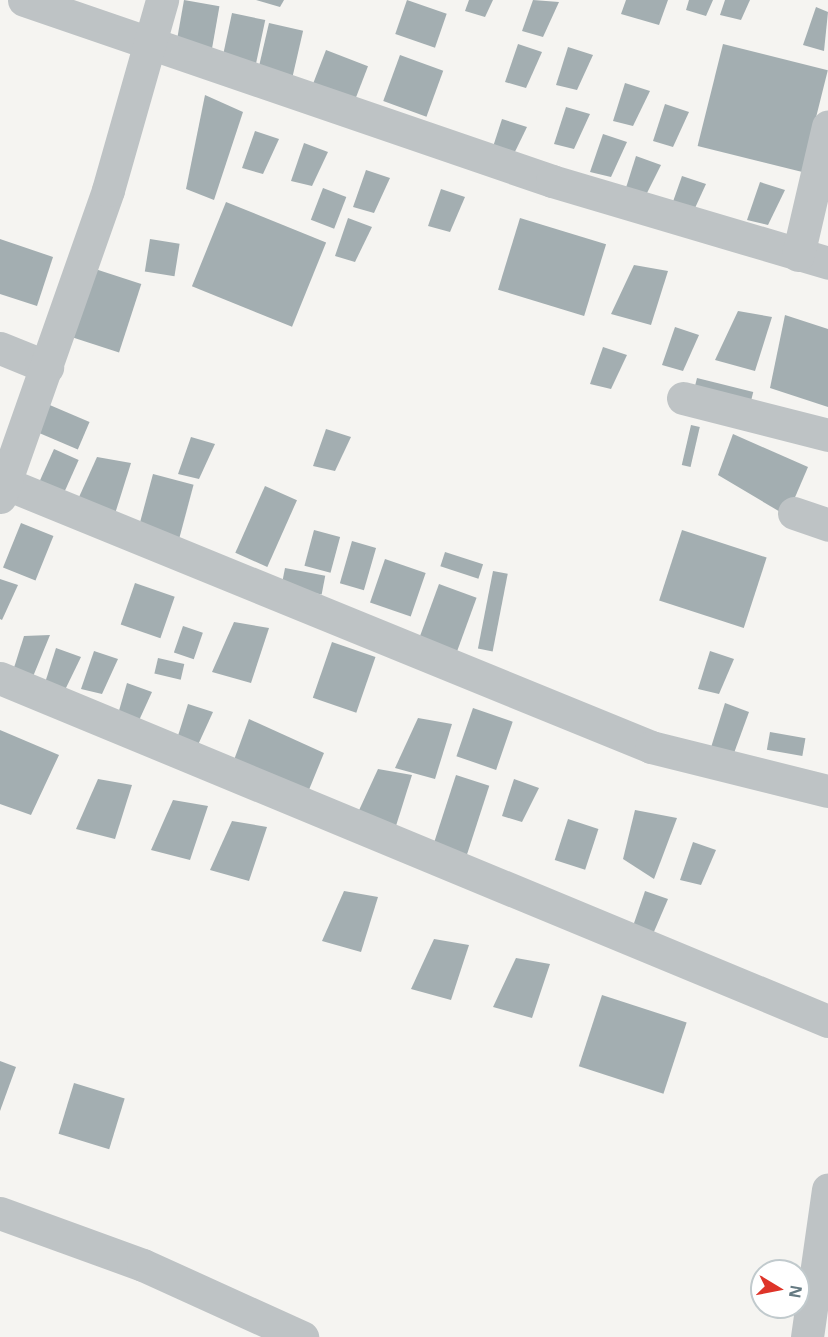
<!DOCTYPE html>
<html>
<head>
<meta charset="utf-8">
<style>
	body { margin:0 }
	#map { position:relative; width:828px; height:1337px; overflow:hidden; background:#f5f4f1; font-family:"Open Sans",sans-serif }
	div>[style] { position:absolute }
	[style*='--x'] { left:calc(var(--x)*1px); top:calc(var(--y)*1px); width:calc(var(--w)*1px); rotate:calc(var(--a)*1deg) }
	.building>* { inset:0; background:#a3aeb1; transform-origin:0 0 }
	.street>* { height:33px; margin:-16.5px; padding:0 16.5px; transform-origin:16.5px; border-radius:16.5px; background:#bec3c5 }
	span { translate:-50% -50%; white-space:nowrap; text-align:center; line-height:1.15; -webkit-text-stroke:6px #fff; paint-order:stroke }
	.north { position:absolute; left:750px; top:1259px; width:60px; height:60px; box-sizing:border-box; background:#fff; border:2px solid #c1cacd; border-radius:50%; rotate:100deg; font-size:16px; font-weight:700; line-height:24px; text-align:center; color:#657a82 }
	.north::after { content:''; display:block; margin:auto; width:21px; height:27px; background:#de3429; clip-path:polygon(50% 0,100% 100%,50% 72%,0 100%) }
</style>
</head>
<body>
<div id="map">
	<div class="building">
		<i style="left:184px;top:0;width:36px;height:53px;rotate:10deg"></i>
		<i style="clip-path:polygon(256px 0,284px 0,280px 7px)"></i>
		<i style="left:407px;top:0;width:42px;height:36px;rotate:19deg"></i>
		<i style="clip-path:polygon(469px 0,493px 0,485px 17px,465px 11px)"></i>
		<i style="clip-path:polygon(533px 0,559px 2px,543px 37px,522px 31px)"></i>
		<i style="clip-path:polygon(626px 0,668px 0,659px 25px,621px 14px)"></i>
		<i style="clip-path:polygon(689px 0,713px 0,706px 16px,686px 10px)"></i>
		<i style="clip-path:polygon(725px 0,750px 0,741px 20px,720px 15px)"></i>
		<i style="clip-path:polygon(816px 7px,828px 12px,824px 51px,803px 45px)"></i>
		<i style="left:232px;top:13px;width:34px;height:55px;rotate:12deg"></i>
		<i style="left:269px;top:23px;width:35px;height:55px;rotate:13deg"></i>
		<i style="clip-path:polygon(518px 44px,542px 52px,526px 88px,505px 82px)"></i>
		<i style="left:723px;top:44px;width:108px;height:105px;rotate:14deg"></i>
		<i style="clip-path:polygon(568px 47px,593px 55px,577px 90px,556px 85px)"></i>
		<i style="left:326px;top:50px;width:45px;height:49px;rotate:21deg"></i>
		<i style="left:400px;top:55px;width:46px;height:49px;rotate:20deg"></i>
		<i style="clip-path:polygon(625px 83px,650px 91px,633px 126px,613px 121px)"></i>
		<i style="clip-path:polygon(205px 95px,243px 112px,214px 200px,186px 189px)"></i>
		<i style="clip-path:polygon(665px 104px,689px 112px,673px 147px,653px 141px)"></i>
		<i style="clip-path:polygon(566px 107px,590px 114px,574px 149px,554px 144px)"></i>
		<i style="clip-path:polygon(502px 119px,527px 127px,510px 162px,490px 156px)"></i>
		<i style="clip-path:polygon(255px 131px,279px 139px,263px 174px,242px 168px)"></i>
		<i style="clip-path:polygon(603px 134px,627px 142px,611px 177px,590px 172px)"></i>
		<i style="clip-path:polygon(304px 143px,328px 152px,312px 186px,291px 181px)"></i>
		<i style="clip-path:polygon(636px 156px,661px 165px,644px 199px,624px 194px)"></i>
		<i style="clip-path:polygon(366px 170px,390px 178px,374px 213px,353px 207px)"></i>
		<i style="clip-path:polygon(682px 176px,706px 184px,690px 219px,669px 213px)"></i>
		<i style="clip-path:polygon(760px 182px,785px 190px,768px 225px,747px 220px)"></i>
		<i style="left:323px;top:188px;width:25px;height:34px;rotate:21deg"></i>
		<i style="clip-path:polygon(441px 189px,465px 197px,450px 232px,428px 226px)"></i>
		<i style="left:226px;top:202px;width:108px;height:91px;rotate:22deg"></i>
		<i style="clip-path:polygon(348px 218px,372px 227px,355px 262px,335px 256px)"></i>
		<i style="left:520px;top:218px;width:90px;height:75px;rotate:17deg"></i>
		<i style="clip-path:polygon(0 239px,53px 257px,37px 306px,0 294px)"></i>
		<i style="left:150px;top:239px;width:30px;height:33px;rotate:9deg"></i>
		<i style="clip-path:polygon(634px 265px,668px 271px,651px 325px,611px 314px)"></i>
		<i style="left:89px;top:267px;width:55px;height:72px;rotate:18deg"></i>
		<i style="clip-path:polygon(738px 311px,772px 317px,755px 371px,715px 360px)"></i>
		<i style="clip-path:polygon(785px 315px,828px 329px,828px 407px,770px 388px)"></i>
		<i style="clip-path:polygon(675px 327px,699px 335px,683px 371px,662px 365px)"></i>
		<i style="clip-path:polygon(603px 347px,627px 355px,611px 389px,590px 384px)"></i>
		<i style="left:697px;top:378px;width:58px;height:16px;rotate:14deg"></i>
		<i style="left:38px;top:400px;width:56px;height:30px;rotate:23deg"></i>
		<i style="left:691px;top:425px;width:9px;height:41px;rotate:13deg"></i>
		<i style="clip-path:polygon(326px 429px,351px 437px,335px 471px,313px 466px)"></i>
		<i style="clip-path:polygon(733px 434px,808px 467px,787px 516px,718px 475px)"></i>
		<i style="clip-path:polygon(191px 437px,215px 444px,199px 479px,178px 474px)"></i>
		<i style="left:54px;top:449px;width:27px;height:45px;rotate:24deg"></i>
		<i style="clip-path:polygon(97px 457px,131px 463px,114px 517px,75px 506px)"></i>
		<i style="left:153px;top:474px;width:42px;height:56px;rotate:15deg"></i>
		<i style="left:265px;top:486px;width:35px;height:73px;rotate:24deg"></i>
		<i style="left:21px;top:523px;width:35px;height:48px;rotate:22deg"></i>
		<i style="left:314px;top:530px;width:27px;height:37px;rotate:15deg"></i>
		<i style="left:682px;top:530px;width:89px;height:74px;rotate:18deg"></i>
		<i style="left:352px;top:541px;width:25px;height:44px;rotate:16deg"></i>
		<i style="left:445px;top:552px;width:40px;height:15px;rotate:18deg"></i>
		<i style="left:385px;top:559px;width:43px;height:46px;rotate:19deg"></i>
		<i style="left:285px;top:568px;width:41px;height:19px;rotate:11deg"></i>
		<i style="left:493px;top:571px;width:15px;height:79px;rotate:11deg"></i>
		<i style="clip-path:polygon(0 579px,18px 585px,2px 620px,0 619px)"></i>
		<i style="left:135px;top:583px;width:42px;height:44px;rotate:19deg"></i>
		<i style="left:439px;top:584px;width:40px;height:61px;rotate:20deg"></i>
		<i style="clip-path:polygon(234px 622px,269px 628px,251px 683px,212px 672px)"></i>
		<i style="left:183px;top:626px;width:21px;height:28px;rotate:19deg"></i>
		<i style="clip-path:polygon(50px 635px,32px 679px,12px 674px,24px 636px)"></i>
		<i style="left:332px;top:642px;width:46px;height:59px;rotate:19deg"></i>
		<i style="clip-path:polygon(56px 648px,81px 657px,64px 692px,44px 686px)"></i>
		<i style="clip-path:polygon(94px 651px,118px 659px,102px 694px,81px 689px)"></i>
		<i style="clip-path:polygon(710px 651px,734px 659px,719px 694px,698px 689px)"></i>
		<i style="left:158px;top:658px;width:27px;height:16px;rotate:13deg"></i>
		<i style="clip-path:polygon(127px 683px,152px 692px,136px 727px,116px 721px)"></i>
		<i style="clip-path:polygon(725px 703px,749px 712px,730px 764px,707px 760px)"></i>
		<i style="clip-path:polygon(188px 704px,213px 712px,197px 747px,176px 742px)"></i>
		<i style="left:473px;top:708px;width:42px;height:51px;rotate:19deg"></i>
		<i style="clip-path:polygon(418px 718px,452px 724px,435px 779px,395px 768px)"></i>
		<i style="clip-path:polygon(249px 719px,324px 753px,304px 802px,234px 760px)"></i>
		<i style="clip-path:polygon(0 730px,59px 755px,31px 815px,0 804px)"></i>
		<i style="left:770px;top:732px;width:36px;height:18px;rotate:10deg"></i>
		<i style="clip-path:polygon(378px 769px,412px 775px,395px 829px,355px 819px)"></i>
		<i style="left:456px;top:775px;width:35px;height:79px;rotate:18deg"></i>
		<i style="clip-path:polygon(98px 779px,132px 785px,115px 839px,76px 829px)"></i>
		<i style="clip-path:polygon(514px 779px,539px 788px,522px 822px,502px 816px)"></i>
		<i style="clip-path:polygon(173px 800px,208px 806px,190px 860px,151px 850px)"></i>
		<i style="clip-path:polygon(635px 810px,677px 818px,654px 879px,623px 859px)"></i>
		<i style="left:568px;top:819px;width:32px;height:43px;rotate:18deg"></i>
		<i style="clip-path:polygon(232px 821px,267px 827px,249px 881px,210px 870px)"></i>
		<i style="clip-path:polygon(693px 842px,716px 850px,701px 885px,680px 880px)"></i>
		<i style="clip-path:polygon(344px 891px,378px 897px,361px 952px,322px 941px)"></i>
		<i style="clip-path:polygon(645px 891px,668px 899px,653px 934px,632px 929px)"></i>
		<i style="clip-path:polygon(434px 939px,469px 945px,451px 1000px,411px 989px)"></i>
		<i style="clip-path:polygon(516px 958px,550px 964px,532px 1018px,493px 1007px)"></i>
		<i style="left:602px;top:995px;width:89px;height:75px;rotate:18deg"></i>
		<i style="clip-path:polygon(0 1061px,16px 1067px,0 1111px)"></i>
		<i style="left:74px;top:1083px;width:53px;height:53px;rotate:17deg"></i>
	</div>
	<div class="street">
		<i style="--x:24;--y:0;--w:558;--a:18.92"></i>
		<i style="--x:552;--y:181;--w:288;--a:16.5"></i>
		<i style="--x:798;--y:255;--w:132;--a:-76.9"></i>
		<i style="--x:0;--y:348;--w:51;--a:22"></i>
		<i style="--x:683;--y:398;--w:150;--a:14.3"></i>
		<i style="--x:7;--y:484;--w:696;--a:22.21"></i>
		<i style="--x:651;--y:747;--w:182;--a:14"></i>
		<i style="--x:0;--y:497;--w:325;--a:-70.6"></i>
		<i style="--x:108;--y:190;--w:198;--a:-74.1"></i>
		<i style="--x:794;--y:513;--w:36;--a:19"></i>
		<i style="--x:0;--y:678;--w:896;--a:22.5"></i>
		<i style="--x:0;--y:1213;--w:152;--a:20"></i>
		<i style="--x:143;--y:1265;--w:175;--a:24.4"></i>
		<i style="--x:807;--y:1337;--w:149;--a:-81.9"></i>
	</div>
	<div class="north">N</div>
</div>
</body>
</html>
